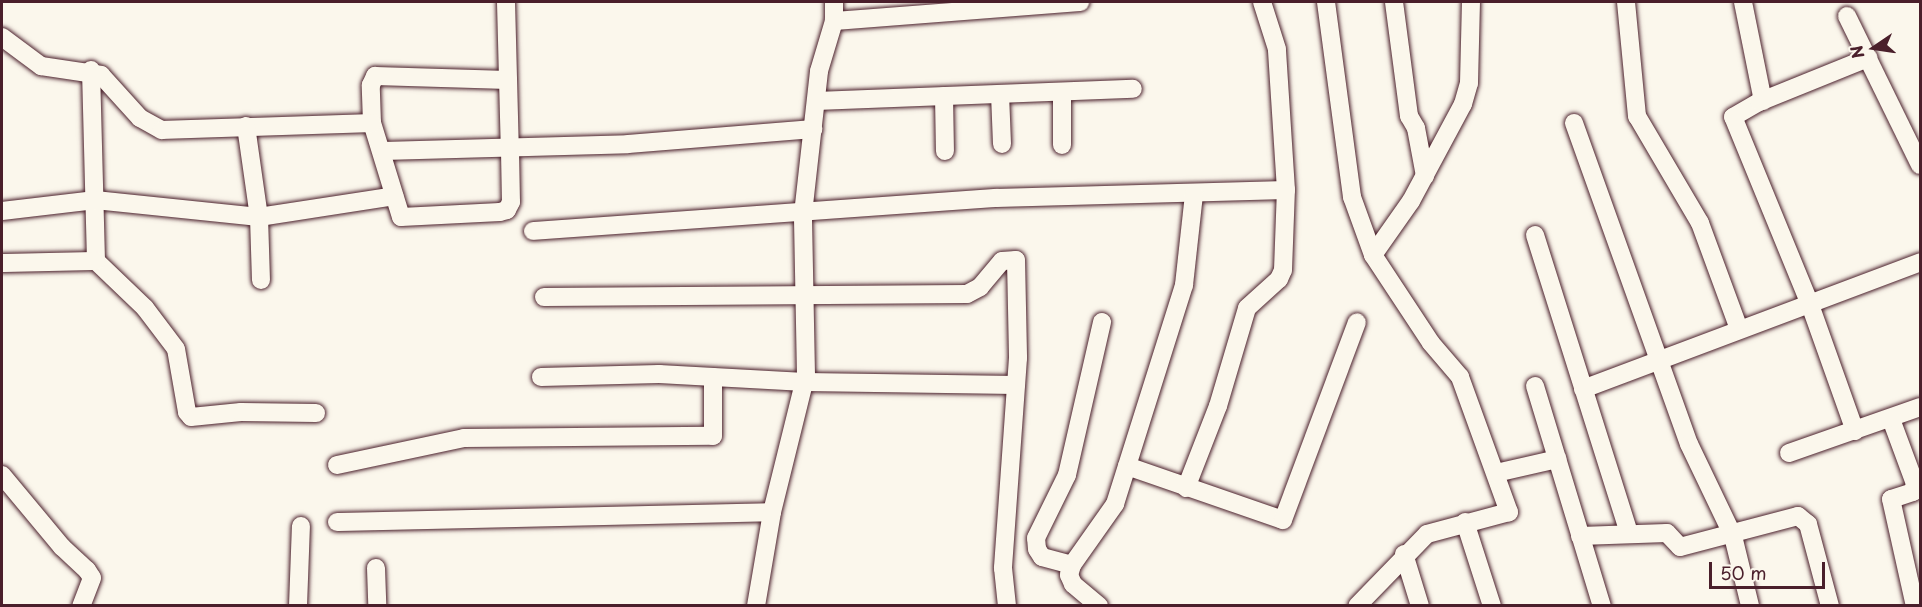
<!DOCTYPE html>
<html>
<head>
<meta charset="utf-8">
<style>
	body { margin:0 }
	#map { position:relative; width:1922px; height:607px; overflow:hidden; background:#fbf7ec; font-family:"Playpen Sans",sans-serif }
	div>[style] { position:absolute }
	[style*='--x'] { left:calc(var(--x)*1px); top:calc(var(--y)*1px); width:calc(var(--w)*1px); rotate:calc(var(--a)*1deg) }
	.roads { filter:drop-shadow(0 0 2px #4a1f2b) drop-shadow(0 0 2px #4a1f2b) }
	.street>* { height:18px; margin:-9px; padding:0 9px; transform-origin:9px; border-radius:9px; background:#fbf7ec }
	span { translate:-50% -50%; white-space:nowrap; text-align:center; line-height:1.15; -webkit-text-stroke:6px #fbf7ec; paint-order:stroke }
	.frame { position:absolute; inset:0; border:3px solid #4a1f2b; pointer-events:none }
	.north { position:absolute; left:1844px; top:18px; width:60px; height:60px; -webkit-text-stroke:4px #fbf7ec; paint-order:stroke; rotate:257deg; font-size:16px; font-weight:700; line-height:24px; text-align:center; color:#4a1f2b }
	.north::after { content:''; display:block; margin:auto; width:21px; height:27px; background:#4a1f2b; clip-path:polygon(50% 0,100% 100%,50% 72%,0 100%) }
	.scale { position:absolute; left:1709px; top:562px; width:116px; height:27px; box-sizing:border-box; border:3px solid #4a1f2b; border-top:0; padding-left:8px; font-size:18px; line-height:21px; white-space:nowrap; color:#4a1f2b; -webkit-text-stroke:4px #fbf7ec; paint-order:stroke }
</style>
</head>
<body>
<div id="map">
	<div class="roads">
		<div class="street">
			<i style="--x:506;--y:2;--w:149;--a:88.5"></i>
			<i style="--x:510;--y:151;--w:51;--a:88.9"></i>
			<i style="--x:511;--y:202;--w:9;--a:117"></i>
			<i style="--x:507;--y:210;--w:7;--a:164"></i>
			<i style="--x:500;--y:212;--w:99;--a:177.1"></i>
			<i style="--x:401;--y:217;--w:98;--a:-107.1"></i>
			<i style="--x:372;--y:123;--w:38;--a:-92"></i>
			<i style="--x:371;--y:85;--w:10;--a:-66"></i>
			<i style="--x:375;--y:76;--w:133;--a:1.7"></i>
			<i style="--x:1326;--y:2;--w:197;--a:82.4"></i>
			<i style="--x:1352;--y:197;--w:62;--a:70.1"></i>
			<i style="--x:1373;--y:255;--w:105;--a:56.6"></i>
			<i style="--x:1431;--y:343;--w:45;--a:49.5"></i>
			<i style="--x:1460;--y:377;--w:144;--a:70.1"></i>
			<i style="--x:1509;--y:512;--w:85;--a:165"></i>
			<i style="--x:1427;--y:534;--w:100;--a:134.2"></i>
			<i style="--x:1394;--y:2;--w:115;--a:82.5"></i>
			<i style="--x:1409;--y:116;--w:14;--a:60"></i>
			<i style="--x:1416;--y:128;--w:49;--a:79.4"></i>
			<i style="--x:1626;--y:2;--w:115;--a:84.5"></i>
			<i style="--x:1637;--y:116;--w:124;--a:59.5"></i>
			<i style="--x:1700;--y:223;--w:113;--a:69.8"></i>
			<i style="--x:1743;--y:2;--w:101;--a:78.6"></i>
			<i style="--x:1847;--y:16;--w:166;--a:63.9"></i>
			<i style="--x:834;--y:21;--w:247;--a:-4.4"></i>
			<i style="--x:2;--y:37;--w:49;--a:36.6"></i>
			<i style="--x:41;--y:66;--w:61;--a:8.5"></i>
			<i style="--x:101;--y:75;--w:58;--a:47.8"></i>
			<i style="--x:140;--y:118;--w:25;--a:29"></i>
			<i style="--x:162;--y:130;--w:210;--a:-1.9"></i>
			<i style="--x:91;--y:70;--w:191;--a:88.5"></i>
			<i style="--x:96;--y:261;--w:68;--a:43.8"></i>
			<i style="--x:145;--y:308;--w:51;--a:52.9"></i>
			<i style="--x:176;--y:349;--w:64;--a:80.1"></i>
			<i style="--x:187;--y:412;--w:6;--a:51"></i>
			<i style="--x:191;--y:417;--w:50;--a:-5.7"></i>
			<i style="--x:241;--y:412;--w:75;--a:0.8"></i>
			<i style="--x:1062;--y:92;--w:53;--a:90"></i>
			<i style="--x:1000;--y:94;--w:50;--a:87.7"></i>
			<i style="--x:944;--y:96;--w:55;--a:89"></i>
			<i style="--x:816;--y:101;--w:317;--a:-2.2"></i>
			<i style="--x:1574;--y:123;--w:341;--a:70.3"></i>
			<i style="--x:1689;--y:444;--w:102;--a:64.4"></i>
			<i style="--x:1733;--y:536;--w:72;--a:76.3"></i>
			<i style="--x:246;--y:126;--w:92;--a:81.9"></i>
			<i style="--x:259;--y:217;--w:63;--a:88.2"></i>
			<i style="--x:383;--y:151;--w:245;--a:-1.6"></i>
			<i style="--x:628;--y:144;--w:186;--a:-4.6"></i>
			<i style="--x:2;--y:211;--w:94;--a:-6.7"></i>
			<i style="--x:95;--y:200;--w:165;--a:5.9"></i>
			<i style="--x:259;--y:217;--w:137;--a:-8.8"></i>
			<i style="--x:533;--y:231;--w:464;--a:-4.1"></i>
			<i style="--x:996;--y:198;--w:290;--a:-1.6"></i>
			<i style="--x:1535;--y:235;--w:312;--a:72.5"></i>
			<i style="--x:1373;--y:255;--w:66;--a:-54.9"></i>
			<i style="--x:1411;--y:201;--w:110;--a:-61.8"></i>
			<i style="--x:1463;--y:104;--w:22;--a:-74"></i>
			<i style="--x:1469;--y:83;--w:81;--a:-88.6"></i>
			<i style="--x:2;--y:263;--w:94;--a:-1.2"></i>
			<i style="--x:544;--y:297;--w:423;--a:-0.4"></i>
			<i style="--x:967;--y:294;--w:15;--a:-28"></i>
			<i style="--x:980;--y:287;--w:34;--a:-50"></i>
			<i style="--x:1002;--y:261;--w:14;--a:-4"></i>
			<i style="--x:1016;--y:260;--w:98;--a:88.8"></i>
			<i style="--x:1018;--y:358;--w:211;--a:94.1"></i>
			<i style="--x:1003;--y:568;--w:38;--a:84"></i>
			<i style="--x:541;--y:377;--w:118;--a:-1.5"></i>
			<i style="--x:659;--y:374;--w:146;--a:3.1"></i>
			<i style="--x:805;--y:382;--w:211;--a:0.8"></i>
			<i style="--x:1535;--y:386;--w:230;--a:73.1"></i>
			<i style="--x:1583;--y:389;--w:360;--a:-20.6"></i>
			<i style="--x:1891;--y:419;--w:69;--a:69.7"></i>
			<i style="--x:1915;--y:484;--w:8;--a:104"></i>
			<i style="--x:1913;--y:492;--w:23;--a:162"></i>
			<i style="--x:1891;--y:499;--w:110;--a:77.4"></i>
			<i style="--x:1855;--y:431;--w:137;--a:-109.6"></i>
			<i style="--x:1809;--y:302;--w:200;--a:-112.3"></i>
			<i style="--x:1733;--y:117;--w:30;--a:-30"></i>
			<i style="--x:1759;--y:102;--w:118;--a:-22"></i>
			<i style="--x:1789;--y:453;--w:139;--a:-19.3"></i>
			<i style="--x:337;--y:465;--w:130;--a:-12"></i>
			<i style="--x:464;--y:438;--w:249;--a:-0.5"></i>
			<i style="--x:713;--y:436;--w:59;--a:-90"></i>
			<i style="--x:1127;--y:466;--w:165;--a:19.1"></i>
			<i style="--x:1283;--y:520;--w:211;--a:-69.5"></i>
			<i style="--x:1496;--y:473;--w:63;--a:-12.9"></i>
			<i style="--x:2;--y:475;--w:94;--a:50.2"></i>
			<i style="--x:62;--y:547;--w:34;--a:43"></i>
			<i style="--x:87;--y:570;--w:9;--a:58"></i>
			<i style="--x:92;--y:578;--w:30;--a:111"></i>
			<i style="--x:1186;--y:488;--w:88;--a:-68.7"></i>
			<i style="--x:1218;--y:406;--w:102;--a:-73.5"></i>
			<i style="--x:1247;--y:308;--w:43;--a:-42.2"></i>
			<i style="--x:1279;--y:279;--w:10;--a:-66"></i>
			<i style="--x:1283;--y:270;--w:80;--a:-87.9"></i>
			<i style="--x:1286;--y:190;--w:141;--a:-93.7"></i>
			<i style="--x:1277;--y:49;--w:49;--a:-107.7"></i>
			<i style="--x:337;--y:522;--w:435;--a:-1.3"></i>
			<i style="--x:1465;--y:522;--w:88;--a:72.2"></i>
			<i style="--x:1580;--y:536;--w:87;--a:-2"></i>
			<i style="--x:1667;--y:533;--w:19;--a:47"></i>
			<i style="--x:1680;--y:547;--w:122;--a:-14.7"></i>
			<i style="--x:1798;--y:516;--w:13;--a:39"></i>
			<i style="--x:1808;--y:524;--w:85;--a:75"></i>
			<i style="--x:1404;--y:554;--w:54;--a:72.9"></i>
			<i style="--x:1072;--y:565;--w:31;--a:-165"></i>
			<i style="--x:1042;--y:557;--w:9;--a:-122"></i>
			<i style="--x:1037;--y:549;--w:11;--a:-95"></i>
			<i style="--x:1036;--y:538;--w:70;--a:-63.8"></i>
			<i style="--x:1067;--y:475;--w:157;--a:-77.1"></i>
			<i style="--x:376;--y:568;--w:38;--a:88"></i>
			<i style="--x:298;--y:606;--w:80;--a:-87.9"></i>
			<i style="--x:756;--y:606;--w:95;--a:-80.3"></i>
			<i style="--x:772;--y:512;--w:141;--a:-76.1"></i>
			<i style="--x:806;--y:375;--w:161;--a:-91.1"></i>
			<i style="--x:803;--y:214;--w:144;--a:-83.6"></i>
			<i style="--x:819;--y:71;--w:52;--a:-73.3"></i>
			<i style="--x:834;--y:21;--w:19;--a:-90"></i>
			<i style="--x:1099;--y:606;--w:34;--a:-140"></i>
			<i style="--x:1073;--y:584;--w:10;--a:-114"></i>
			<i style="--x:1069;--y:575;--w:10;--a:-73"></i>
			<i style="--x:1072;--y:565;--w:75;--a:-54.8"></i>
			<i style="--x:1115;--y:504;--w:230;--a:-72.5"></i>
			<i style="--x:1184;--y:285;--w:92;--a:-83.7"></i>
		</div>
	</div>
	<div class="frame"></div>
	<div class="north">N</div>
	<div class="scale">50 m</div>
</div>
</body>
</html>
